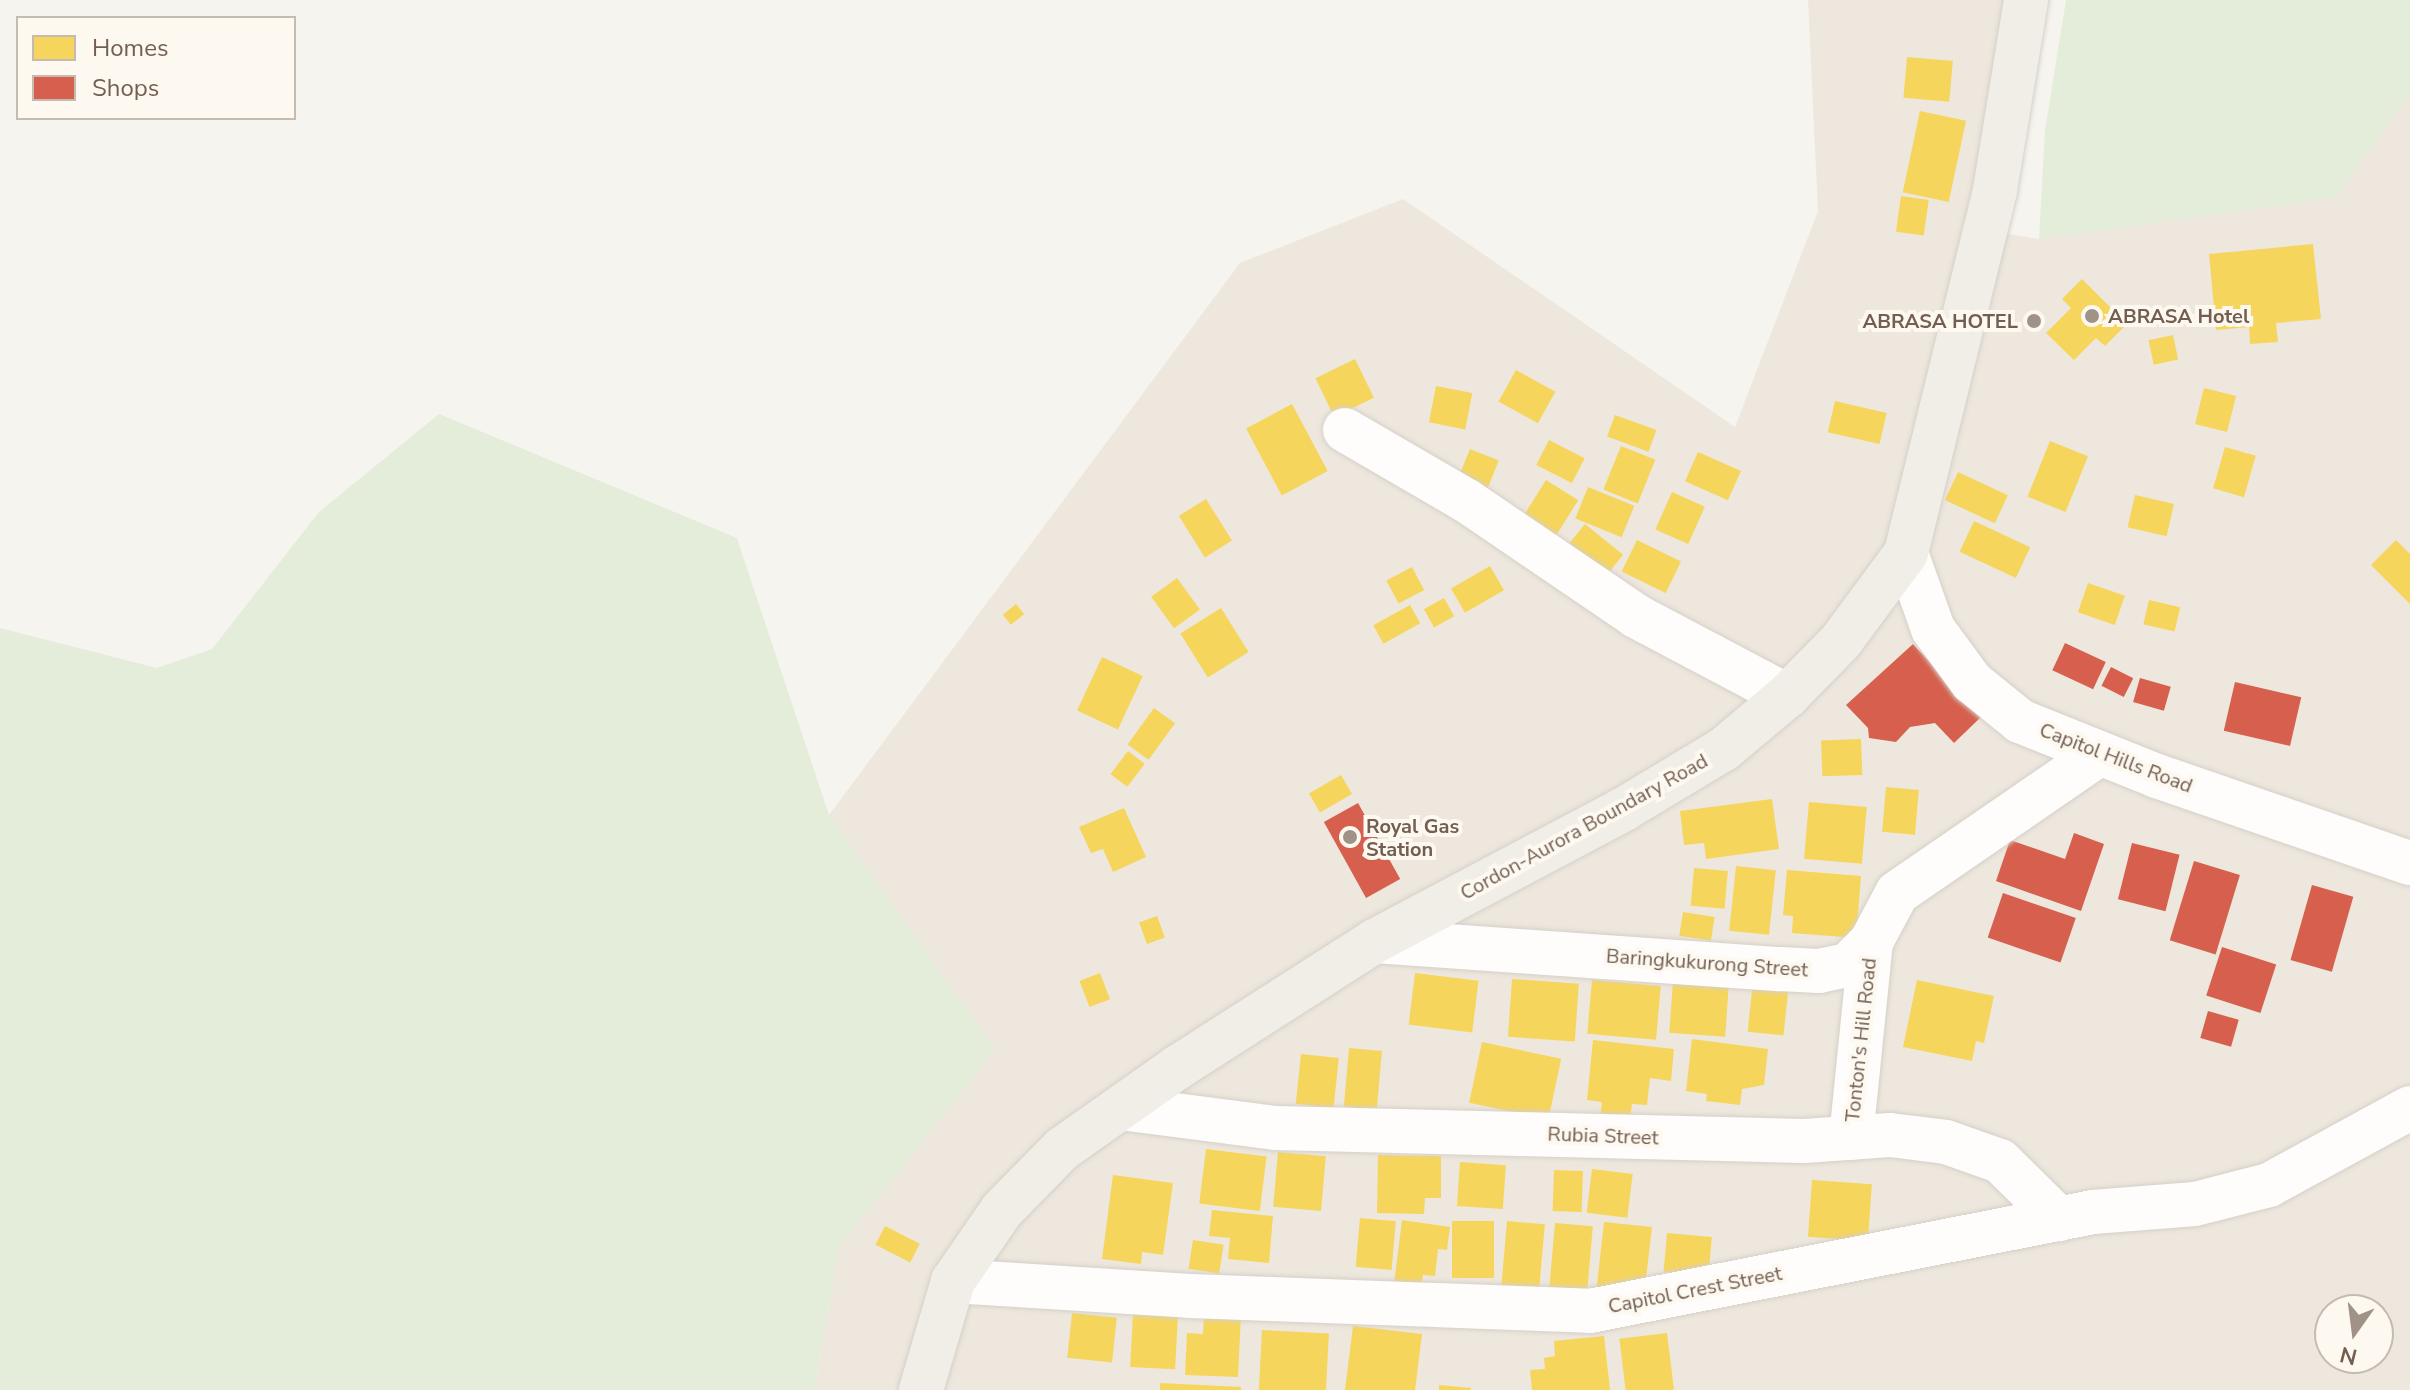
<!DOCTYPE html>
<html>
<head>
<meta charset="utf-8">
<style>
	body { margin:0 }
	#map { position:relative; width:2410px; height:1390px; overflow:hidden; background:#f6f4ee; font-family:"Nunito Sans",sans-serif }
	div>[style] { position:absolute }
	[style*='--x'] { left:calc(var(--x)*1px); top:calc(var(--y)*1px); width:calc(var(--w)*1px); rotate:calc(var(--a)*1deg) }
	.residential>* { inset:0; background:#eee7dd }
	.green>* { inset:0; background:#e4edda }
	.homes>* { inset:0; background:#f6d55c; transform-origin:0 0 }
	.shops>* { inset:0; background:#d6604d; transform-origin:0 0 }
	.roads { filter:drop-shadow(0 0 2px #d4d0c9) drop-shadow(0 0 2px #d4d0c9) }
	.minor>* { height:44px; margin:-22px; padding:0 22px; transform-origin:22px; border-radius:22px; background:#fefdfc }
	.major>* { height:44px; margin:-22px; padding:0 22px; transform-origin:22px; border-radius:22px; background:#f1eee8 }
	.dots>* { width:22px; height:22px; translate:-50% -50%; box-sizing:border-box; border:4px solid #fdf9f1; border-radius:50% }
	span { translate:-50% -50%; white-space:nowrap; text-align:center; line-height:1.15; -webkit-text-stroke:8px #fdf9f1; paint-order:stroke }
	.poi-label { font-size:20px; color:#735e51; font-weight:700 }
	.left { translate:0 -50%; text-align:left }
	.right { translate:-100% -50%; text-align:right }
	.street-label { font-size:20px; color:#735e51 }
	.legend { position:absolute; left:16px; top:16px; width:280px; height:104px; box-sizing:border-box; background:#fdf9f1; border:2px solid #c6bbb1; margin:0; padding:10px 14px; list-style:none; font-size:24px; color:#735e51 }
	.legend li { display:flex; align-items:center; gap:16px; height:40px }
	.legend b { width:40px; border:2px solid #c6bbb1 }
	.north { position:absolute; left:2314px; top:1294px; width:80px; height:80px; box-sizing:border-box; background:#fdf9f1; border:2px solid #c6bbb1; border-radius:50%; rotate:194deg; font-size:22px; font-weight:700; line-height:32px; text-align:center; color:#735e51 }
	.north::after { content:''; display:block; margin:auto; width:28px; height:36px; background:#a19288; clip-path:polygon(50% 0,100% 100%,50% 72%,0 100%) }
</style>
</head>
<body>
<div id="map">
	<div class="residential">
		<i style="clip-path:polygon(evenodd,1808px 0,2026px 0,1986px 230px,2039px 239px,2337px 197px,2410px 92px,2410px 1390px,814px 1390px,839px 1247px,995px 1049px,829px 815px,1240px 263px,1403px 199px,1735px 427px,1818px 211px,1808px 0,2330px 1310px,2378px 1310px,2378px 1358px,2330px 1358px,2330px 1310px)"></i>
	</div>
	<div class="green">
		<i style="clip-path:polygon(2066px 0,2410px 0,2410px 92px,2337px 197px,2039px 239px,2045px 130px)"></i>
		<i style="clip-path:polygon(439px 414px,737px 538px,829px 815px,995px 1049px,839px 1247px,814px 1390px,0 1390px,0 628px,157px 668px,212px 649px,319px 512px)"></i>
	</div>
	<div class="homes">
		<i style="left:1907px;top:57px;width:46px;height:41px;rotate:5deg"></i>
		<i style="left:1920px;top:111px;width:47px;height:83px;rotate:12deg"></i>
		<i style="left:1901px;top:196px;width:28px;height:36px;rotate:8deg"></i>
		<i style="clip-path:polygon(2313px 244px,2321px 319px,2276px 323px,2278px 342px,2250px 344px,2249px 327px,2216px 330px,2209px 254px)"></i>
		<i style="clip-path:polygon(2082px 279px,2127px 324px,2105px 346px,2096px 338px,2074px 360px,2046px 333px,2071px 308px,2062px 299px)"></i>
		<i style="left:2173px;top:335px;width:25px;height:25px;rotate:78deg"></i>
		<i style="left:1355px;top:359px;width:43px;height:44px;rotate:64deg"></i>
		<i style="left:1516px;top:370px;width:45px;height:36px;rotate:29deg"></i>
		<i style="left:1436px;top:386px;width:37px;height:37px;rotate:11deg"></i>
		<i style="left:2204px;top:388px;width:33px;height:37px;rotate:14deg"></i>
		<i style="left:1835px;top:401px;width:53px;height:32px;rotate:13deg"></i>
		<i style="left:1292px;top:404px;width:76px;height:52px;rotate:62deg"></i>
		<i style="left:1615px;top:415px;width:44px;height:23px;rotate:20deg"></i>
		<i style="left:1549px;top:440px;width:40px;height:28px;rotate:27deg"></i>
		<i style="left:2050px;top:441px;width:41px;height:60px;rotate:22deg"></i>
		<i style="left:1621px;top:446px;width:37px;height:47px;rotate:22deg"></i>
		<i style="left:2225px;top:447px;width:32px;height:43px;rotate:16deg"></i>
		<i style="left:1470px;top:449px;width:31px;height:34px;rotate:22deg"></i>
		<i style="left:1698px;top:452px;width:47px;height:32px;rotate:24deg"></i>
		<i style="left:1958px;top:472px;width:55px;height:31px;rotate:25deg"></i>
		<i style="left:1546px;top:480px;width:38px;height:44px;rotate:32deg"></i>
		<i style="left:1588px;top:487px;width:50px;height:34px;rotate:22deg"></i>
		<i style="left:1672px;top:492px;width:36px;height:41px;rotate:24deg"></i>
		<i style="left:2135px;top:495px;width:40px;height:33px;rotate:13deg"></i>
		<i style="left:1206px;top:499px;width:49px;height:32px;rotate:58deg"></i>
		<i style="left:1974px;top:521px;width:62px;height:34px;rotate:25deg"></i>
		<i style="left:1585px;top:524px;width:49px;height:31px;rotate:39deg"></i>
		<i style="left:1637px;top:540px;width:49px;height:35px;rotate:26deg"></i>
		<i style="clip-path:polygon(2396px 540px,2410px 554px,2410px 604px,2371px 565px)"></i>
		<i style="left:1490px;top:566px;width:28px;height:45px;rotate:60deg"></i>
		<i style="left:1412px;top:567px;width:26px;height:29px;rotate:62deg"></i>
		<i style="left:1177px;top:578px;width:39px;height:32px;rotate:54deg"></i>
		<i style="left:2088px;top:583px;width:39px;height:31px;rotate:19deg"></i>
		<i style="left:1444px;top:598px;width:21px;height:23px;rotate:61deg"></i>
		<i style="left:2149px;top:600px;width:32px;height:25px;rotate:13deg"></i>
		<i style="left:1016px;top:604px;width:13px;height:17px;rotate:51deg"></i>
		<i style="left:1410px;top:605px;width:21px;height:42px;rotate:61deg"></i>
		<i style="left:1221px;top:608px;width:52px;height:48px;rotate:58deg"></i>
		<i style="left:1102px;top:657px;width:45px;height:59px;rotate:25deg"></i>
		<i style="left:1154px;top:708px;width:26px;height:45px;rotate:36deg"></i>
		<i style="left:1861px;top:739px;width:36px;height:40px;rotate:88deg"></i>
		<i style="left:1128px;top:751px;width:21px;height:29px;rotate:37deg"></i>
		<i style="left:1341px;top:775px;width:22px;height:37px;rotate:60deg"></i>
		<i style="left:1886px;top:787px;width:33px;height:45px;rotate:5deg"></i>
		<i style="clip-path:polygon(1772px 799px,1779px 849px,1706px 859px,1704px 843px,1684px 845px,1680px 811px)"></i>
		<i style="left:1809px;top:802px;width:58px;height:57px;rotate:5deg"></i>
		<i style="clip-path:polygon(1124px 808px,1146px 857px,1113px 872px,1103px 849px,1091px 853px,1079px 827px)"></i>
		<i style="left:1736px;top:866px;width:40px;height:65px;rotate:6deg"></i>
		<i style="left:1694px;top:868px;width:34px;height:38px;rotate:5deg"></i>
		<i style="clip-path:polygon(1787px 870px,1861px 876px,1856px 938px,1792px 933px,1793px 916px,1783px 915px)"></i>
		<i style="left:1683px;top:912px;width:32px;height:24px;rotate:9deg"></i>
		<i style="left:1157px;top:916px;width:23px;height:19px;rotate:70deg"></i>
		<i style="left:1100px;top:973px;width:28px;height:22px;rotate:69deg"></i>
		<i style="left:1415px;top:973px;width:64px;height:52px;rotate:7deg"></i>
		<i style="left:1512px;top:979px;width:67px;height:58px;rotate:4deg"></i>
		<i style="left:1592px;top:980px;width:69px;height:54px;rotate:5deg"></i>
		<i style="left:1673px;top:980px;width:56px;height:53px;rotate:4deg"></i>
		<i style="clip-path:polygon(1917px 980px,1994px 996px,1984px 1043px,1976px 1041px,1972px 1061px,1903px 1047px)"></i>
		<i style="left:1753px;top:981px;width:36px;height:51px;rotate:6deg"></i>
		<i style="clip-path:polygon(1692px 1039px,1768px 1049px,1764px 1085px,1742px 1089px,1740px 1105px,1706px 1101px,1707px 1094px,1686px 1091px)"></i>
		<i style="clip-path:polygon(1593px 1040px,1674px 1049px,1671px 1081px,1650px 1078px,1647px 1105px,1632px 1104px,1630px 1119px,1600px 1116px,1602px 1102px,1587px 1100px)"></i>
		<i style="left:1482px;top:1042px;width:81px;height:62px;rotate:12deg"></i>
		<i style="left:1349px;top:1048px;width:33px;height:59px;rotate:5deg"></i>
		<i style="left:1301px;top:1054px;width:38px;height:50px;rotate:6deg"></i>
		<i style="left:1206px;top:1149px;width:61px;height:55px;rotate:7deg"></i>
		<i style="left:1278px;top:1152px;width:48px;height:55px;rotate:5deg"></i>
		<i style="clip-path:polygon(1378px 1155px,1441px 1156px,1441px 1198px,1425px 1198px,1424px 1214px,1377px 1213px)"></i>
		<i style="left:1460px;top:1162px;width:46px;height:44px;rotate:4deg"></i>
		<i style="left:1592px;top:1169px;width:41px;height:44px;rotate:7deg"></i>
		<i style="left:1554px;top:1170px;width:29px;height:41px;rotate:2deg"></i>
		<i style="clip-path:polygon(1113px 1175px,1173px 1183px,1163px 1255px,1142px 1252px,1141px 1264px,1102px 1259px)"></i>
		<i style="left:1812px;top:1180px;width:60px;height:57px;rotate:4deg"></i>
		<i style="clip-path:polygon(1212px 1210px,1273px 1216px,1269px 1263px,1228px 1259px,1230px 1238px,1209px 1236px)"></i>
		<i style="left:1360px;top:1218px;width:36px;height:49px;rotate:5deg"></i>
		<i style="clip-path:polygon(1402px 1220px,1450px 1227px,1447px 1250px,1438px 1249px,1435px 1276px,1423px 1275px,1421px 1287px,1394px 1284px)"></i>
		<i style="left:1452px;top:1221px;width:42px;height:57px"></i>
		<i style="left:1507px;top:1221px;width:38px;height:72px;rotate:5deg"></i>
		<i style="clip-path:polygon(1604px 1222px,1652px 1227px,1645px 1287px,1596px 1294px)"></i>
		<i style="left:1555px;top:1223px;width:38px;height:67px;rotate:5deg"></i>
		<i style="left:885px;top:1226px;width:39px;height:21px;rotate:27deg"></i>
		<i style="left:1667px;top:1233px;width:45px;height:39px;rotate:5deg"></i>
		<i style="left:1193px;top:1240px;width:31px;height:29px;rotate:9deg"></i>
		<i style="left:1072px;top:1313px;width:45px;height:45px;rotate:6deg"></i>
		<i style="left:1133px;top:1313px;width:45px;height:54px;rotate:3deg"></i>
		<i style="clip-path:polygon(1204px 1313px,1241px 1315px,1238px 1377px,1185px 1375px,1187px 1333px,1203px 1334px)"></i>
		<i style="clip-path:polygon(1353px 1326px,1422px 1334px,1415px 1390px,1345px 1390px)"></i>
		<i style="left:1262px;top:1330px;width:67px;height:60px;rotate:3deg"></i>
		<i style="left:1667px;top:1333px;width:57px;height:48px;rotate:83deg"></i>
		<i style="clip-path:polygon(1604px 1336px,1610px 1390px,1532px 1390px,1530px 1370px,1545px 1369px,1544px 1358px,1555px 1356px,1554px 1341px)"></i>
		<i style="clip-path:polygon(1160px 1383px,1241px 1387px,1241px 1390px,1160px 1390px)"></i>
		<i style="clip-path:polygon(1439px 1385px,1471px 1388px,1471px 1390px,1439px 1390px)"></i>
	</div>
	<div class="shops">
		<i style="left:2065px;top:643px;width:45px;height:30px;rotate:25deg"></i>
		<i style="clip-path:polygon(1913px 644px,1981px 717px,1954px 743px,1935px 723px,1910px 727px,1896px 742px,1869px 738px,1868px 728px,1846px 705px)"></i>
		<i style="left:2111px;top:667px;width:25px;height:21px;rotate:27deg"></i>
		<i style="left:2140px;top:678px;width:32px;height:25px;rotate:16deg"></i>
		<i style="left:2235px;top:682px;width:68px;height:50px;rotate:13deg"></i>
		<i style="left:1358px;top:803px;width:87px;height:39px;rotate:61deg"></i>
		<i style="clip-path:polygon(2074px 833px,2104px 844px,2081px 911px,1996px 881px,2010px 840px,2065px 859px)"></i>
		<i style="left:2132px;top:843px;width:49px;height:58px;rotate:14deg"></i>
		<i style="left:2194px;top:861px;width:48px;height:83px;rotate:17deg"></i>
		<i style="left:2312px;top:885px;width:43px;height:78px;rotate:16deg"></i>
		<i style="left:2003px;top:893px;width:77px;height:47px;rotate:19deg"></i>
		<i style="left:2222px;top:947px;width:57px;height:51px;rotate:18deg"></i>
		<i style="left:2208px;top:1011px;width:32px;height:28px;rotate:16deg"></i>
	</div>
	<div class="roads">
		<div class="minor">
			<i style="--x:1345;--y:430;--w:141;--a:30.2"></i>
			<i style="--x:1467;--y:501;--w:204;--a:34.2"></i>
			<i style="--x:1636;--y:616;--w:171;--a:27.9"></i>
			<i style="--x:1906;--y:553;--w:81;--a:70.4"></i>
			<i style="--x:1933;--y:629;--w:66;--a:53.7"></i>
			<i style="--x:1972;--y:682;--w:62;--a:39.1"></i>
			<i style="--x:2020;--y:721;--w:148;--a:21.9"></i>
			<i style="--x:2157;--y:776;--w:268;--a:19"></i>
			<i style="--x:1375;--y:941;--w:406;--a:4"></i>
			<i style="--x:1780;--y:969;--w:39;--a:3"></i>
			<i style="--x:1819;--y:971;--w:30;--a:-12"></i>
			<i style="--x:1848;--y:965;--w:33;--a:-45"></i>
			<i style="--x:1871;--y:942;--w:55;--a:-62"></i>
			<i style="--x:1897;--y:893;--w:245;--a:-34.5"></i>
			<i style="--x:1121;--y:1108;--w:155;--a:7.4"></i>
			<i style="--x:1275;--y:1128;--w:529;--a:1.41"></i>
			<i style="--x:1804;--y:1141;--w:86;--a:-4"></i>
			<i style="--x:1890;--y:1135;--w:56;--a:7.1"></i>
			<i style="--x:1946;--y:1142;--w:57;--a:19.4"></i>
			<i style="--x:2000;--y:1161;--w:83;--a:44.5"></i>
			<i style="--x:1851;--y:1138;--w:197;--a:-84.2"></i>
			<i style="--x:953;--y:1281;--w:237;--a:3.6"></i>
			<i style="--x:1190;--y:1296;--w:400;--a:2.1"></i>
			<i style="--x:1590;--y:1311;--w:513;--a:-11.13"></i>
			<i style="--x:2093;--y:1212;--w:102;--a:-4.5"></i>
			<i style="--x:2195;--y:1204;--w:76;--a:-14.4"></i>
			<i style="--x:2269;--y:1185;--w:161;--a:-28.6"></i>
		</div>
		<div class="major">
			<i style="--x:921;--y:1390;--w:114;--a:-73.6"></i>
			<i style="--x:953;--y:1281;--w:86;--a:-55.4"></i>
			<i style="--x:1002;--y:1210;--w:86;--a:-45.5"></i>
			<i style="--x:1062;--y:1149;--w:142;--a:-35.3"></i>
			<i style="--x:1178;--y:1067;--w:234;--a:-32.6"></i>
			<i style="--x:1375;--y:941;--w:282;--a:-27.9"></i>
			<i style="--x:1624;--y:809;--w:117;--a:-31"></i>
			<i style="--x:1724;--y:749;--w:82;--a:-40.1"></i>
			<i style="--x:1787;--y:696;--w:77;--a:-45.5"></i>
			<i style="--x:1841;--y:641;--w:109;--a:-53.5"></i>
			<i style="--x:1906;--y:553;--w:374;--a:-76.2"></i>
			<i style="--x:1995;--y:190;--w:193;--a:-80.7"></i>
		</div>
	</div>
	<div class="dots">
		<i style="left:2092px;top:316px;background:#a19288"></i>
		<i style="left:2034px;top:321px;background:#a19288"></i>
		<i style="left:1350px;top:837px;background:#a19288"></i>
	</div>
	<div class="poi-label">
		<span class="left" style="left:2108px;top:316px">ABRASA Hotel</span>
		<span class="right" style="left:2018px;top:321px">ABRASA HOTEL</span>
		<span class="left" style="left:1366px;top:838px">Royal Gas<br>Station</span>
	</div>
	<div class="street-label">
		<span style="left:2116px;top:758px;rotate:21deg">Capitol Hills Road</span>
		<span style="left:1584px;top:827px;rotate:-29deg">Cordon-Aurora Boundary Road</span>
		<span style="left:1707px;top:963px;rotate:4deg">Baringkukurong Street</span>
		<span style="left:1861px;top:1040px;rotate:-84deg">Tonton's Hill Road</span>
		<span style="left:1603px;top:1136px;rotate:2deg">Rubia Street</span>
		<span style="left:1695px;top:1290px;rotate:-11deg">Capitol Crest Street</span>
	</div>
	<ul class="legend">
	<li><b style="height:22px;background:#f6d55c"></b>Homes</li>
	<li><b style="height:22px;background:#d6604d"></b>Shops</li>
	</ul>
	<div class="north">N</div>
</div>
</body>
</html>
